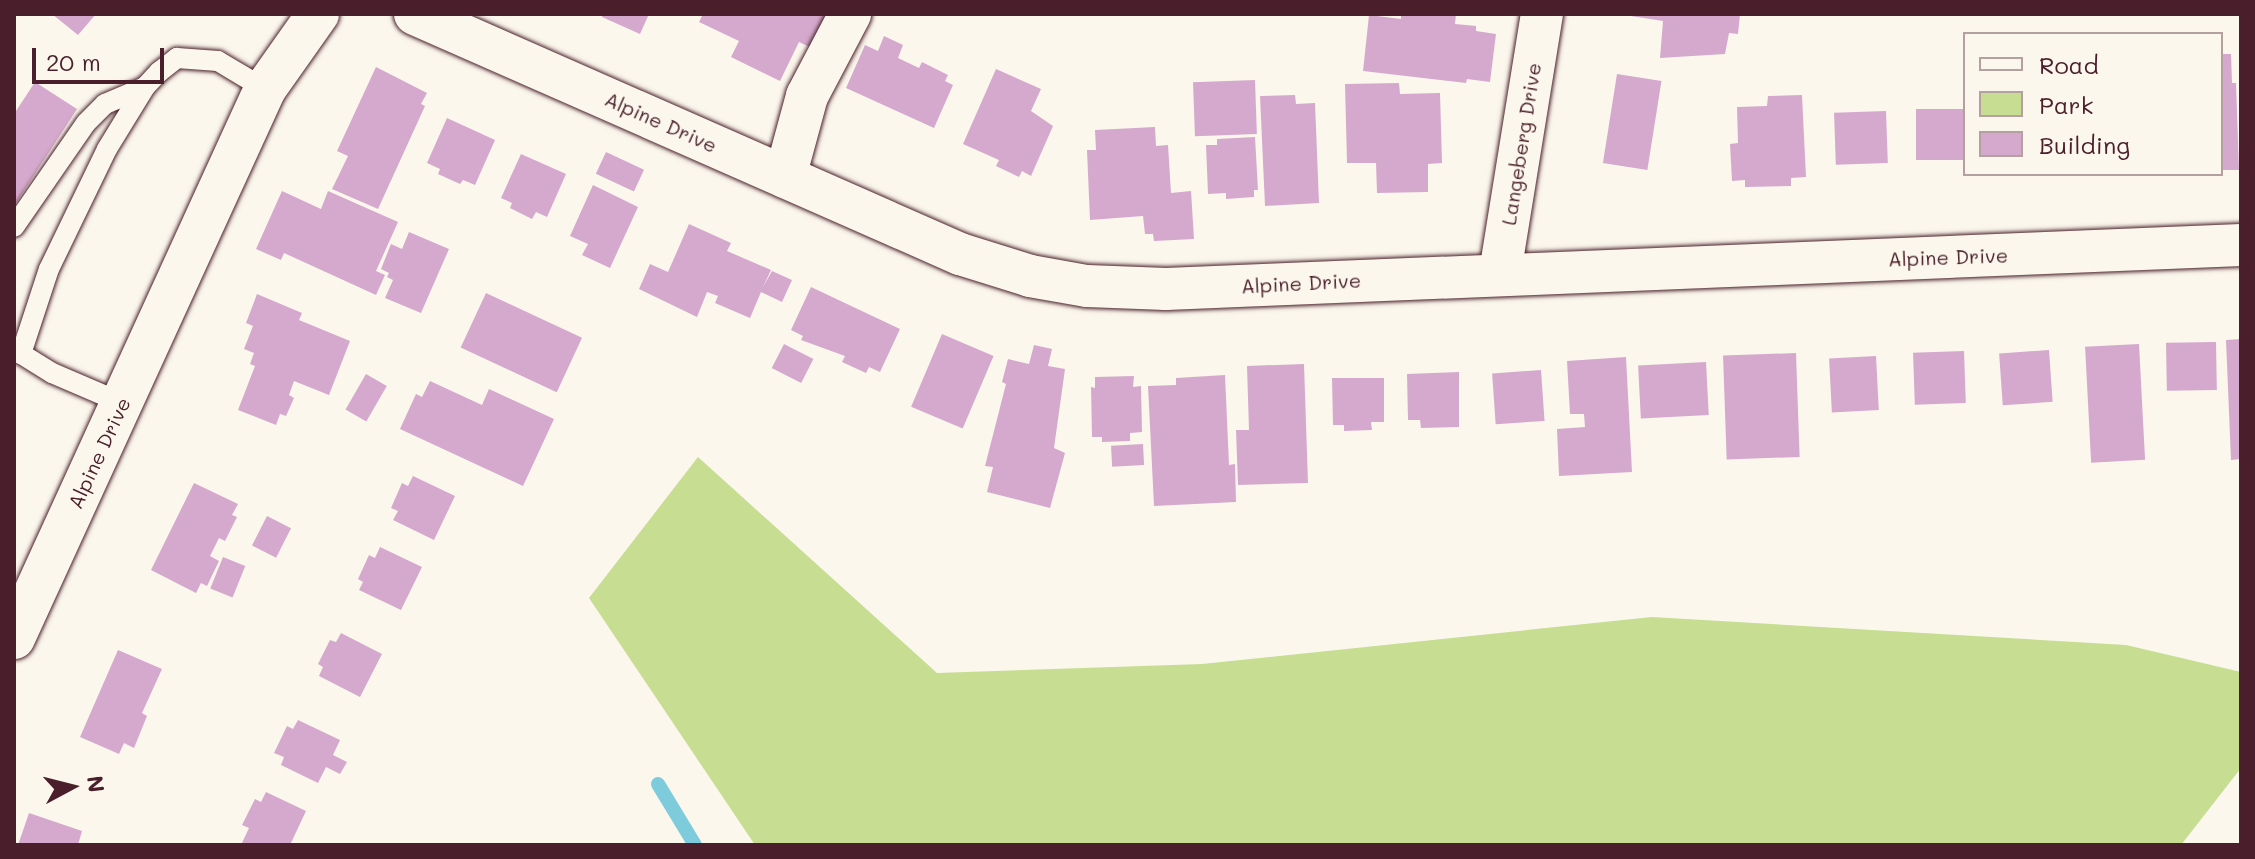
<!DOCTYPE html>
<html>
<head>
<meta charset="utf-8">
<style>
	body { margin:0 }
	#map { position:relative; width:2255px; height:859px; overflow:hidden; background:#fbf7ec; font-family:Mali,sans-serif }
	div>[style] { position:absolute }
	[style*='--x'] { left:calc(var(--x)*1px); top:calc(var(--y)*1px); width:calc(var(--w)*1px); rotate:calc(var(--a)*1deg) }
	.green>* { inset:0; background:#c6dd92 }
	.stream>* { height:14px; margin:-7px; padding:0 7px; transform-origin:7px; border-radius:7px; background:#7ecbdc }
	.building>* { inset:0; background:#d5a9cd; transform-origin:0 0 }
	.roads { filter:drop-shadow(0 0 2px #4a1f2b) drop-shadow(0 0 2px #4a1f2b) }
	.lane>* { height:20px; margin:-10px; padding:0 10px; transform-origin:10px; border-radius:10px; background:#fbf7ec }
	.street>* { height:42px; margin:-21px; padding:0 21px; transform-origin:21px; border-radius:21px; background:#fbf7ec }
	span { translate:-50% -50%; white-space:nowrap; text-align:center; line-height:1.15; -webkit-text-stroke:6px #fbf7ec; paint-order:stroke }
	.street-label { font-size:20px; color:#4a1f2b }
	.frame { position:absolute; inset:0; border:16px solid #4a1f2b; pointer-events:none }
	.legend { position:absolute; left:1963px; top:32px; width:260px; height:144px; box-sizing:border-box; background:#fbf7ec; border:2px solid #b4a19f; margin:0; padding:10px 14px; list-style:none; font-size:24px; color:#4a1f2b }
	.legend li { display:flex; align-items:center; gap:16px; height:40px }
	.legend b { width:40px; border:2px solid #b4a19f }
	.north { position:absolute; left:32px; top:747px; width:80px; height:80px; -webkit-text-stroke:6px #fbf7ec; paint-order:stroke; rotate:83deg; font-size:22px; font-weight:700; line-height:32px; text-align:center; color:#4a1f2b }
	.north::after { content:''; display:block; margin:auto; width:28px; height:36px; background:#4a1f2b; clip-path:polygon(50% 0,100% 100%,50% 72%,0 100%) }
	.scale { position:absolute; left:32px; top:48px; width:132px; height:36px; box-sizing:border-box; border:4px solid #4a1f2b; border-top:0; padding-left:10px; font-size:24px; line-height:28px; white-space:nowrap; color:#4a1f2b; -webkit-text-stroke:6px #fbf7ec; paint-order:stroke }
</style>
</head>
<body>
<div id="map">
	<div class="green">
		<i style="clip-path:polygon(698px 457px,937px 673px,1202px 664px,1652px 617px,2126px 645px,2241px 672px,2241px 768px,2181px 845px,755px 845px,589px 598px)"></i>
	</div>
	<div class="stream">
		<i style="--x:658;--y:784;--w:71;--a:58.8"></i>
	</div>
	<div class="building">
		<i style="clip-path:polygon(52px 14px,96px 14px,78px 35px)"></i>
		<i style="clip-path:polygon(603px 14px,649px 14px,640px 34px,602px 17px)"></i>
		<i style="clip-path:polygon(703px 14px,836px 14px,818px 51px,799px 42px,780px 81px,731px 57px,739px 41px,699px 22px)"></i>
		<i style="clip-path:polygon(1401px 14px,1456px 14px,1455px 24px,1476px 26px,1476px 31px,1496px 34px,1490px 82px,1467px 79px,1466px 83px,1363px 71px,1369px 15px,1401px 19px)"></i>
		<i style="clip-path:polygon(1618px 14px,1740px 14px,1738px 34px,1729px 33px,1725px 54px,1660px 58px,1663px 21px)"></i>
		<i style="clip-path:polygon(884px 36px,903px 45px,898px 58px,919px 68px,922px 62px,948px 75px,945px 81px,953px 85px,934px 128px,846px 88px,865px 45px,878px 51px)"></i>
		<i style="clip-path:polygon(2221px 54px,2231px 54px,2232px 83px,2236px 83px,2239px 170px,2221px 170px)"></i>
		<i style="clip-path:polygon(376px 67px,427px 93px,421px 104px,425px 106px,378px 209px,332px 189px,348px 156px,337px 151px)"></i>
		<i style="clip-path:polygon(996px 69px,1041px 89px,1031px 111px,1053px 126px,1031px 176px,1022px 171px,1019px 177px,996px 166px,999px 160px,963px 144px)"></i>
		<i style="left:1617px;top:74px;width:45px;height:90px;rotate:9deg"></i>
		<i style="left:1255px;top:80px;width:54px;height:62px;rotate:88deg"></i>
		<i style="clip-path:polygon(35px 82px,77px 109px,14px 206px,14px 114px)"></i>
		<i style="clip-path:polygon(1399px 83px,1400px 94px,1440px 93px,1442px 163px,1428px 164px,1428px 192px,1377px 193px,1376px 163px,1347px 163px,1345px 84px)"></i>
		<i style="clip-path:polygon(1295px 95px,1296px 104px,1315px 103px,1319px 203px,1265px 206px,1260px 96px)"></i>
		<i style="clip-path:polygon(1802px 95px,1806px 177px,1791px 178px,1791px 186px,1745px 187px,1745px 180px,1732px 181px,1730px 144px,1738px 143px,1737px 107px,1767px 106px,1768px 96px)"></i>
		<i style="left:1965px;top:109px;width:51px;height:49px;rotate:90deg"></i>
		<i style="left:1886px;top:111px;width:52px;height:52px;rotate:88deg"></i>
		<i style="clip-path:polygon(447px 118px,495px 140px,475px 185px,463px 180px,460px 184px,438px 174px,440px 169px,427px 163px)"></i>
		<i style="clip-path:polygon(1155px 127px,1156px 146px,1168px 145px,1171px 193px,1191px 191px,1194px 239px,1154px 241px,1153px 234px,1145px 234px,1143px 216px,1090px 220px,1087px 150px,1096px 150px,1095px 130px)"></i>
		<i style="clip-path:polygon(1255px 137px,1258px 190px,1254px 190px,1254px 197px,1226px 199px,1226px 193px,1208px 194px,1206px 145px,1217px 145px,1217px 139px)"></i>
		<i style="left:606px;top:152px;width:42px;height:24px;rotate:25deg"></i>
		<i style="clip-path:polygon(521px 154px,566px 174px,547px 217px,536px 212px,532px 219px,510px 208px,512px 203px,501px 198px)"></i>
		<i style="clip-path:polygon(593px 185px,638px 207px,610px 268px,582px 255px,588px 244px,570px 236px)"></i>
		<i style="clip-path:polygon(282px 191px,321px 209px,328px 191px,398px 222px,376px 271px,385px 275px,376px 295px,284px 253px,281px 260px,256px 249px)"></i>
		<i style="clip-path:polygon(689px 224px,731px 243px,727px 251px,771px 270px,763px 287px,772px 271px,792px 280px,782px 302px,761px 292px,750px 318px,715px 303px,718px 296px,707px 292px,697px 317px,639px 289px,650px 264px,668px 272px)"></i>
		<i style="clip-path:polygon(409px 232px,449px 249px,421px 313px,385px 298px,393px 280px,387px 277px,389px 273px,381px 269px,391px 244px,402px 249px)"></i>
		<i style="clip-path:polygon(811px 287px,900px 329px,880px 372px,869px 367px,866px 373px,842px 362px,845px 356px,801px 340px,803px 336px,791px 330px)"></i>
		<i style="left:486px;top:293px;width:106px;height:60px;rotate:25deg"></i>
		<i style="clip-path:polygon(257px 294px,302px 313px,299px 320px,350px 341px,329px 395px,294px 381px,289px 395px,294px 398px,286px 416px,280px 414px,276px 425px,238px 410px,255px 366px,250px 364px,254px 353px,244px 349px,253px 326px,246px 323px)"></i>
		<i style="left:942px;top:334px;width:56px;height:79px;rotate:23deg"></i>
		<i style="clip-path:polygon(2241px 339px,2241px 459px,2231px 460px,2226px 340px)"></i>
		<i style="left:2216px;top:342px;width:48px;height:50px;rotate:89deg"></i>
		<i style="left:784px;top:344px;width:33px;height:27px;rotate:27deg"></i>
		<i style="left:2139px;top:344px;width:116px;height:54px;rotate:87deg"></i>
		<i style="clip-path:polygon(1034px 345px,1052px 349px,1048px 366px,1065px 369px,1054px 448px,1065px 453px,1050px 508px,987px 492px,993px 467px,985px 466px,1006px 384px,1002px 382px,1008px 359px,1029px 364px)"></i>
		<i style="left:2049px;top:350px;width:52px;height:50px;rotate:86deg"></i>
		<i style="left:1964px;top:351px;width:52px;height:51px;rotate:88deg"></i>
		<i style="left:1796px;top:353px;width:104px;height:73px;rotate:88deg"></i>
		<i style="left:1876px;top:356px;width:54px;height:47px;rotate:87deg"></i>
		<i style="clip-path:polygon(1626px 357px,1632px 472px,1559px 476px,1557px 429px,1585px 427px,1584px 414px,1570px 414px,1567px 361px)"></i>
		<i style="left:1706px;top:362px;width:53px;height:68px;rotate:87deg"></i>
		<i style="clip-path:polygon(1304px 364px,1308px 483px,1238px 485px,1236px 430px,1249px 430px,1247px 366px)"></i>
		<i style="left:1541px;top:370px;width:51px;height:49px;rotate:86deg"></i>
		<i style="clip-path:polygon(1459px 372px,1459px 427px,1421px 428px,1420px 420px,1408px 420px,1407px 374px)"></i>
		<i style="left:366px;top:374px;width:24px;height:41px;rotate:30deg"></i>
		<i style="clip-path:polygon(1225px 375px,1229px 465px,1235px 464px,1236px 502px,1154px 506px,1148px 386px,1176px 385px,1176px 378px)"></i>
		<i style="clip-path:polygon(1134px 376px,1133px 387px,1141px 386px,1142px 432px,1130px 433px,1130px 441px,1102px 442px,1102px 437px,1092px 437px,1091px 387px,1095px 388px,1095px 377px)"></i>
		<i style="clip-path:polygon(1332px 378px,1384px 378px,1384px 422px,1371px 422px,1372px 430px,1344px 431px,1344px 425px,1333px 425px)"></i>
		<i style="clip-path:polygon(430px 381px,482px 405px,489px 389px,554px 419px,523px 486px,400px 429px,416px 394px,422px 397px)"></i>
		<i style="left:1143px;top:444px;width:21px;height:32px;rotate:87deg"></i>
		<i style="clip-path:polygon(413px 476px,455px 496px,434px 540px,393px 520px,398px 511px,391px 508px,402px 483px,408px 486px)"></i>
		<i style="clip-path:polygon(194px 483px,238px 504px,232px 515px,237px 517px,225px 541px,219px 538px,210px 556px,219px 561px,207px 586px,201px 583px,196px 593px,151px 570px)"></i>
		<i style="left:267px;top:516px;width:27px;height:33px;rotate:27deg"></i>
		<i style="clip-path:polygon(380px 547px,422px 567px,401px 610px,359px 590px,363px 582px,358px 579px,369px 555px,375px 558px)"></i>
		<i style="left:223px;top:557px;width:24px;height:34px;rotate:22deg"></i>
		<i style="clip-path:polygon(341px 633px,382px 654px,360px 697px,319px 676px,323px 667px,318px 664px,330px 640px,336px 642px)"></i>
		<i style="clip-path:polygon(118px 650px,162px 669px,142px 713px,147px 716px,134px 748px,124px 743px,119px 754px,80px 737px)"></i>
		<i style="clip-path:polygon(298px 720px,340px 740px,333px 755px,347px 762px,340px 774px,326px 767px,318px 783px,281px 765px,284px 757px,274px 753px,287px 726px,293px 729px)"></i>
		<i style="clip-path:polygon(266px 792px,306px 811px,290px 845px,241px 845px,249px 828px,242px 825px,255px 799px,261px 802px)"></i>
		<i style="clip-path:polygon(29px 813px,82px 831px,78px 845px,18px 845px)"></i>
	</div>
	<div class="roads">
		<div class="lane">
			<i style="--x:14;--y:227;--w:126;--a:-55.3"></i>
			<i style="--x:86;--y:123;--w:27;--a:-45"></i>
			<i style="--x:105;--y:104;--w:43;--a:-23"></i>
			<i style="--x:122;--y:403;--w:76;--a:-156.8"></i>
			<i style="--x:52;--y:373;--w:36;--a:-148"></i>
			<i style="--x:21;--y:354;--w:89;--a:-71.8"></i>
			<i style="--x:49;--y:269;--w:133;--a:-64.2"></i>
			<i style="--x:107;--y:149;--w:73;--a:-58.5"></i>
			<i style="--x:145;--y:87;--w:21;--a:-47"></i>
			<i style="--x:159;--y:72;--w:23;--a:-38"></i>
			<i style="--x:177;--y:58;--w:41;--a:4.2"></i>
			<i style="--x:218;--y:61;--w:55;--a:30.8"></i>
		</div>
		<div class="street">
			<i style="--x:415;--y:14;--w:596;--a:23.77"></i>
			<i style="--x:960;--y:254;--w:73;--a:17.4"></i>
			<i style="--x:1030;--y:276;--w:58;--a:10"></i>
			<i style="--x:1087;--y:286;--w:79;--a:2.2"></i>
			<i style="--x:1166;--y:289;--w:1076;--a:-2.34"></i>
			<i style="--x:785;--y:177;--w:84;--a:-74.8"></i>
			<i style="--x:807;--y:96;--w:93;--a:-62.3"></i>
			<i style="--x:1500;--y:273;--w:262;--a:-80.8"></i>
			<i style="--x:14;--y:638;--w:604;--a:-65.43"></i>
			<i style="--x:265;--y:89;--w:92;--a:-54.8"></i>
		</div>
	</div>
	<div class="street-label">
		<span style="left:661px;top:122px;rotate:24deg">Alpine Drive</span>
		<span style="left:1521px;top:144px;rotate:-81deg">Langeberg Drive</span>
		<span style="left:1948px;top:257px;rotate:-2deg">Alpine Drive</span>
		<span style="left:1301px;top:283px;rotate:-3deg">Alpine Drive</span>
		<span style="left:99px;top:453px;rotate:-65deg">Alpine Drive</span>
	</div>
	<div class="frame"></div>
	<ul class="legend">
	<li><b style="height:10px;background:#fbf7ec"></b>Road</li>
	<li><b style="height:22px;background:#c6dd92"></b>Park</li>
	<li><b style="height:22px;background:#d5a9cd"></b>Building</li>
	</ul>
	<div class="north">N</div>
	<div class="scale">20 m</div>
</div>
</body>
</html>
